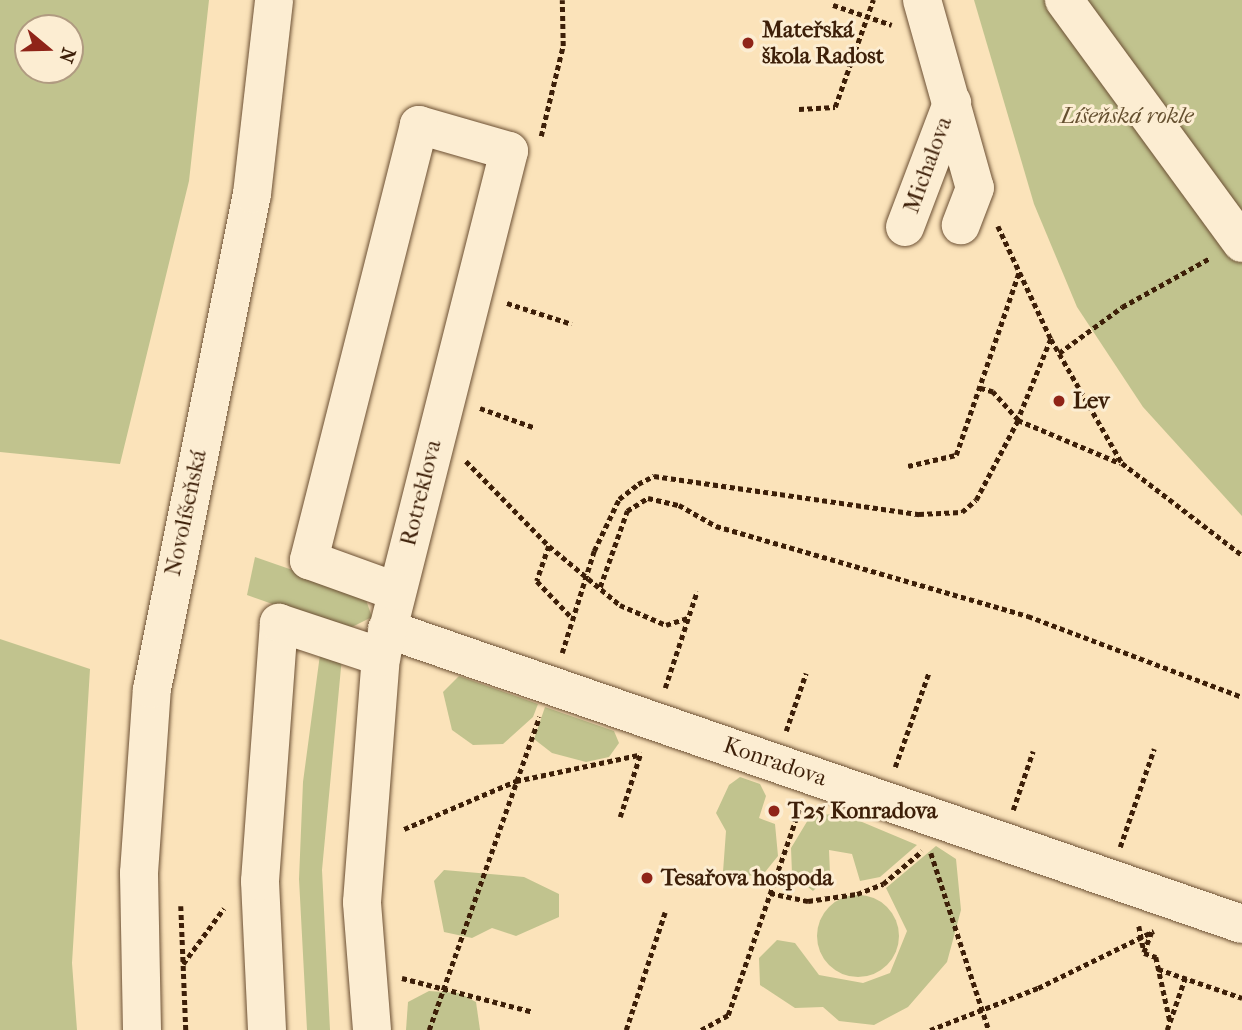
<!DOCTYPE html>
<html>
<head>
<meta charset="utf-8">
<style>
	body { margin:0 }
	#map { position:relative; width:1242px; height:1030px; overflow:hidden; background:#fbe3ba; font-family:"IM FELL French Canon",serif }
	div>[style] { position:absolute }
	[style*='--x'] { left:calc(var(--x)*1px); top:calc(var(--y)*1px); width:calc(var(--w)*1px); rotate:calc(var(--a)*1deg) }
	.green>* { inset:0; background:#c1c38e }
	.round { border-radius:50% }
	.path>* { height:4.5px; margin-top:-2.25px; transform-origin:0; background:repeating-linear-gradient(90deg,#3d1f08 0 5px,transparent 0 8.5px) }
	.roads { filter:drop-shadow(0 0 2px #6c5034) drop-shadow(0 0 2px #6c5034) }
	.minor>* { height:38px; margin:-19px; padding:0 19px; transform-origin:19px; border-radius:19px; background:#fcedd2 }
	.dots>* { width:19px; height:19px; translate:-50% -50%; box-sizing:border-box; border:4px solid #fcedd2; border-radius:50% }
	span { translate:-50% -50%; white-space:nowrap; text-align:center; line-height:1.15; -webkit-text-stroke:6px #fcedd2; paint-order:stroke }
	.poi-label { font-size:23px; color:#3d1f08; font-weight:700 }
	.left { translate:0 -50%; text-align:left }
	.park-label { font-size:23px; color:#655030; font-style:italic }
	.street-label { font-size:23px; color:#3d1f08 }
	.north { position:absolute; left:14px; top:14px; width:70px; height:70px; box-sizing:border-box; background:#fcedd2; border:2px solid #b09b81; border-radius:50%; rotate:109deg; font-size:19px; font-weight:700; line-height:28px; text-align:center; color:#3d1f08 }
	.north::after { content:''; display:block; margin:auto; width:24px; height:32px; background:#8f2418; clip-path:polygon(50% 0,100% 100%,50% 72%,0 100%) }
</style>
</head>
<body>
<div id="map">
	<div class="green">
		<i style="clip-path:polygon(evenodd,0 0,209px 0,189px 181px,120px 464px,0 452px,0 0,28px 28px,70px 28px,70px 70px,28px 70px,28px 28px)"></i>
		<i style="clip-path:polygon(974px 0,1242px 0,1242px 516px,1143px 407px,1077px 307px,1034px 204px)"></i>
		<i style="clip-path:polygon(255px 557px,350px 590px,366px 600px,372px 617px,346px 630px,247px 595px)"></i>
		<i style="clip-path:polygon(0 639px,90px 669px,72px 963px,77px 1030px,0 1030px)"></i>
		<i style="clip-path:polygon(321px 647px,342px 657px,322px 870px,330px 1030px,307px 1030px,299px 879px,303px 782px)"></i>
		<i style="clip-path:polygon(459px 676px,538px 704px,533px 717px,503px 744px,473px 745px,452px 730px,443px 692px)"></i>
		<i style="clip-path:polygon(545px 707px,614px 731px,619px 743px,609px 757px,586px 762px,552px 753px,534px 739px)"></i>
		<i style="clip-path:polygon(740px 777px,760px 784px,766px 796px,759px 818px,775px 824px,778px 856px,761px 877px,723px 872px,726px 831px,716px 813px,729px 785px)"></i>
		<i style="clip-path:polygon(843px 814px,917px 845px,880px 877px,860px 881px,852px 854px,829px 850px,830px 874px,813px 891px,792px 874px,791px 848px,811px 815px)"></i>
		<i style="clip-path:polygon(936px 846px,956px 859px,961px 910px,947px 962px,908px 1007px,874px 1025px,839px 1021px,823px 1007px,795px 1008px,760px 985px,759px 958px,777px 940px,795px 943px,819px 975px,863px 983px,890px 973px,907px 931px,886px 888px)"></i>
		<i style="clip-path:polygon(444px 870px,524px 877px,559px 894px,559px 917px,516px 936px,492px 928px,472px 938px,444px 932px,434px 881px)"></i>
		<i class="round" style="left:817px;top:895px;width:82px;height:82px"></i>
		<i style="clip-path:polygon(429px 991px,459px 993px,476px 1002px,480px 1030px,406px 1030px,408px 1002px)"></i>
	</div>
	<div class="path">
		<i style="--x:833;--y:5;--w:62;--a:18.7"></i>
		<i style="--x:799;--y:109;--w:36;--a:-3"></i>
		<i style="--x:835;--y:107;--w:114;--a:-70.4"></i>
		<i style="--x:541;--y:136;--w:93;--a:-76.3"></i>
		<i style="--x:563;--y:46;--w:46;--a:-91.2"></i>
		<i style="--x:998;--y:226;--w:125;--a:64.9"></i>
		<i style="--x:1051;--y:339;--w:143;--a:60.2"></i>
		<i style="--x:1122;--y:463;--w:151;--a:37.5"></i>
		<i style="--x:507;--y:303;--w:68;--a:17.9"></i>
		<i style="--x:1051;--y:339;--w:87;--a:112.2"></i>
		<i style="--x:1018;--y:420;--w:111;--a:22.9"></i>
		<i style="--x:1059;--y:353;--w:78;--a:-36.1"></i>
		<i style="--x:1122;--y:307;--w:101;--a:-29.1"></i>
		<i style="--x:480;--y:408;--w:59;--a:19.7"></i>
		<i style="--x:466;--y:461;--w:119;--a:45.7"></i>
		<i style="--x:549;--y:546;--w:37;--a:109"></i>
		<i style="--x:537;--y:581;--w:52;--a:46.5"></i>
		<i style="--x:908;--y:466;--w:49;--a:-12.9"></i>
		<i style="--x:956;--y:455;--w:194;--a:-71"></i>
		<i style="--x:549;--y:546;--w:92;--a:39.7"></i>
		<i style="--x:620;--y:605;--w:50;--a:23.5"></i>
		<i style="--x:666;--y:625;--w:23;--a:-18"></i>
		<i style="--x:600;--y:587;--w:81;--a:-70.4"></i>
		<i style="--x:627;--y:511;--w:25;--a:-32"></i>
		<i style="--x:648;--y:498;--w:32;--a:13"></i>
		<i style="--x:679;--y:505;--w:43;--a:29.6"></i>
		<i style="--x:716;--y:526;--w:325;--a:16.1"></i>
		<i style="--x:1028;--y:616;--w:229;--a:20.7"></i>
		<i style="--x:562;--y:653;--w:107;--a:-72.6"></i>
		<i style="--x:594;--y:551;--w:58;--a:-64.3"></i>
		<i style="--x:619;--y:499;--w:24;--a:-38"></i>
		<i style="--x:638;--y:484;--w:18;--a:-27"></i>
		<i style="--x:654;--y:476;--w:268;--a:8.2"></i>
		<i style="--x:919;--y:514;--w:43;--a:-2.7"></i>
		<i style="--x:962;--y:512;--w:18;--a:-41"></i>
		<i style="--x:976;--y:500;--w:90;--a:-62.3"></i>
		<i style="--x:1018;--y:420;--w:38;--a:-132"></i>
		<i style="--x:993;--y:392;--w:15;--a:-164"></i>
		<i style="--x:665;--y:688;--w:102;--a:-71.7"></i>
		<i style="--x:786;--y:731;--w:61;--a:-71"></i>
		<i style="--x:895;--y:767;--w:101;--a:-70.3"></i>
		<i style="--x:1013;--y:810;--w:62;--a:-71.3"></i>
		<i style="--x:620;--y:817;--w:68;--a:-72.1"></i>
		<i style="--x:404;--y:829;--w:122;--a:-23.2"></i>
		<i style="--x:516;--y:781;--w:125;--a:-12"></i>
		<i style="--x:1120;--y:847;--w:104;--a:-70.9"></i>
		<i style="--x:931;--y:853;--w:186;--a:71.9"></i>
		<i style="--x:770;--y:893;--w:39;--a:12"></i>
		<i style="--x:808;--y:901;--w:49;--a:-8.1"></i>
		<i style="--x:857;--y:894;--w:28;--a:-21"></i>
		<i style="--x:883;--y:884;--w:51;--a:-40.2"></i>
		<i style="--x:181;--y:906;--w:124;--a:87.7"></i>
		<i style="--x:1139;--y:926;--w:26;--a:79"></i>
		<i style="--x:1152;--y:932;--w:22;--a:111"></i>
		<i style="--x:1144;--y:953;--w:13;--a:18"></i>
		<i style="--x:1156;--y:957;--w:66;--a:77.7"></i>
		<i style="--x:183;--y:964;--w:69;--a:-53.8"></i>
		<i style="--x:1158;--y:969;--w:89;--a:19"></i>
		<i style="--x:402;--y:978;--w:135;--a:14.5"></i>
		<i style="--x:429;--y:1030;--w:332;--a:-70.6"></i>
		<i style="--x:626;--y:1030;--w:124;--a:-71.7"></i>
		<i style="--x:701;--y:1030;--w:31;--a:-29"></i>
		<i style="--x:728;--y:1015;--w:220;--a:-70.9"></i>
		<i style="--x:930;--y:1030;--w:116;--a:-21.3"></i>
		<i style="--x:1038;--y:988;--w:129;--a:-26.2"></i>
		<i style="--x:1167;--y:1030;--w:55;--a:-70.9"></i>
	</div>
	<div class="roads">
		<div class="minor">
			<i style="--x:922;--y:0;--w:195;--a:74.3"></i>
			<i style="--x:975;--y:188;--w:40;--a:111"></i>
			<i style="--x:1064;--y:0;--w:301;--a:53.8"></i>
			<i style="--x:905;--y:227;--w:133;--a:-69.2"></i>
			<i style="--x:387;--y:629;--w:904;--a:19.04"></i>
			<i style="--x:142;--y:1030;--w:157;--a:-91.1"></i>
			<i style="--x:139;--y:873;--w:184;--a:-86"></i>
			<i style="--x:152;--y:689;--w:505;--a:-78.58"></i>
			<i style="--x:252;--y:194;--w:195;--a:-83.5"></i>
			<i style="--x:267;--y:1030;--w:149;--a:-92.7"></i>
			<i style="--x:260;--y:881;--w:259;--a:-85.8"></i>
			<i style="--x:279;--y:623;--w:108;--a:18.4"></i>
			<i style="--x:372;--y:1030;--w:128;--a:-94.5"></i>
			<i style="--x:362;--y:902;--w:246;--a:-85.6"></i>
			<i style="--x:381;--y:657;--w:522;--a:-75.8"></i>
			<i style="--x:509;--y:151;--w:94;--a:-163.9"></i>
			<i style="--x:419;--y:125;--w:449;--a:104.2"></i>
			<i style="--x:309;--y:560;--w:91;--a:19.8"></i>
		</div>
	</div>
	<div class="dots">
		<i style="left:748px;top:43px;background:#8f2418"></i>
		<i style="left:1059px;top:401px;background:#8f2418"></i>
		<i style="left:774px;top:811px;background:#8f2418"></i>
		<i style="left:647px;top:878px;background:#8f2418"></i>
	</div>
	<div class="poi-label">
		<span class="left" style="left:762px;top:43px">Mateřská<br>škola Radost</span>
		<span class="left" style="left:1073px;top:401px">Lev</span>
		<span class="left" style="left:788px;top:811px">T25 Konradova</span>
		<span class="left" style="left:661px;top:878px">Tesařova hospoda</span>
	</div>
	<div class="park-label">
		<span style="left:1127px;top:116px">Líšeňská rokle</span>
	</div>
	<div class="street-label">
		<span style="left:928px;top:165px;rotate:-70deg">Michalova</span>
		<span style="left:421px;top:493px;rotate:-76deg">Rotreklova</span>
		<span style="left:186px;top:513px;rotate:-78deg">Novolíšeňská</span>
		<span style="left:775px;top:762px;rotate:19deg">Konradova</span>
	</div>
	<div class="north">N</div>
</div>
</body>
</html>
